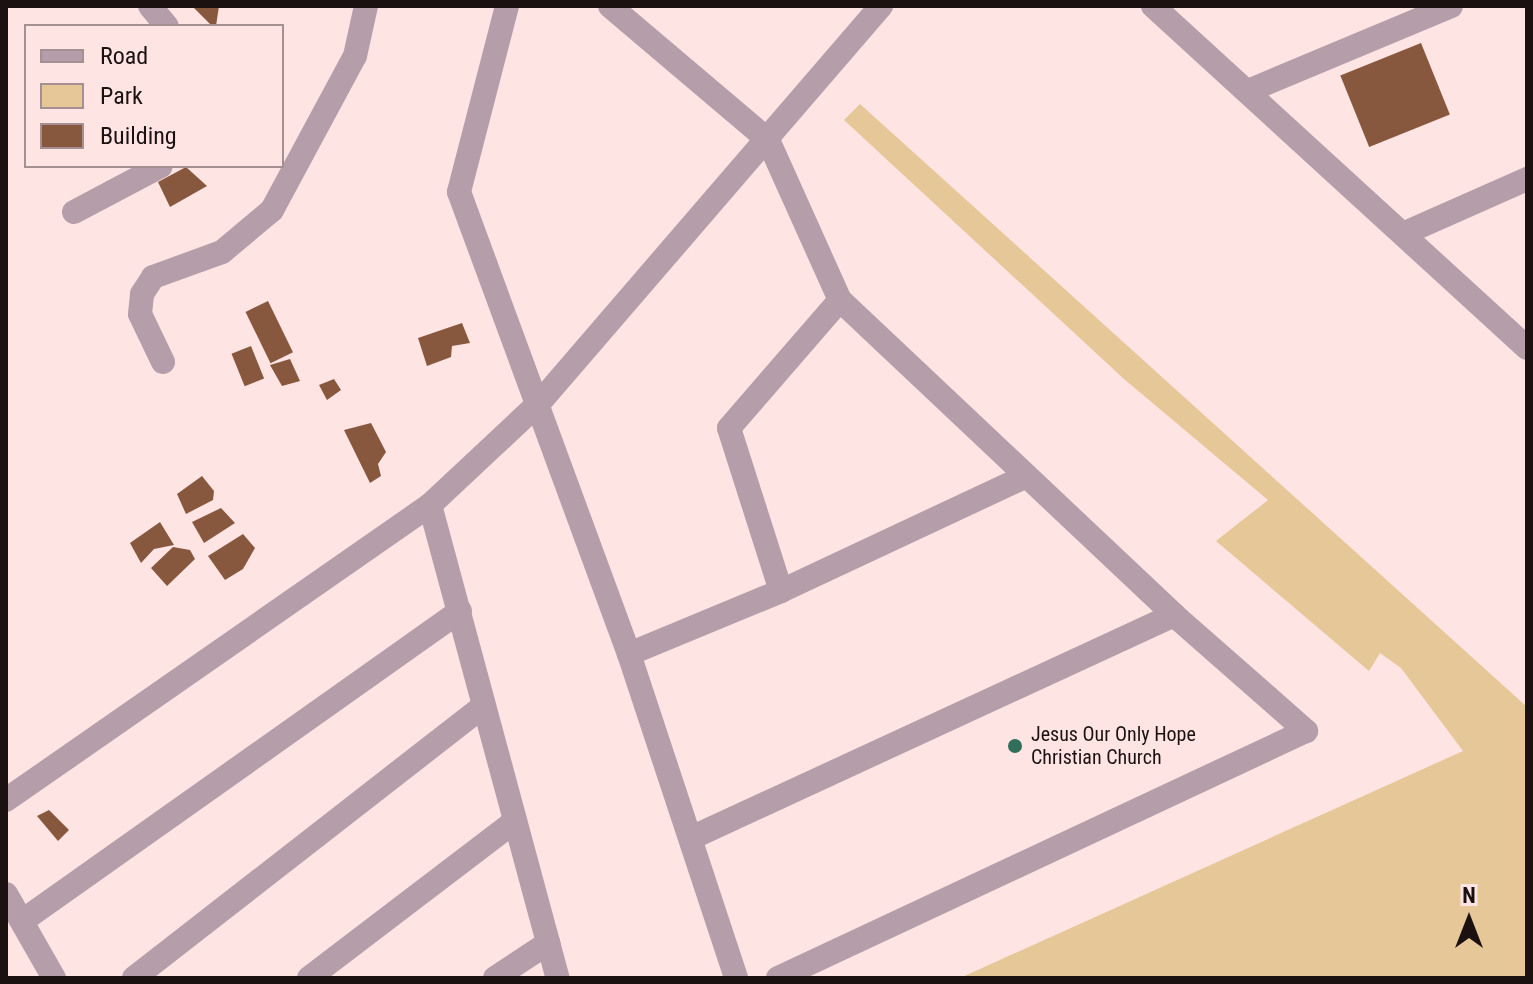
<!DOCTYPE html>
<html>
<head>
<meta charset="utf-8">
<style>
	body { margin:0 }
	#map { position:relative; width:1533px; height:984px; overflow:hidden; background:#ffe4e4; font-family:"Roboto Condensed",sans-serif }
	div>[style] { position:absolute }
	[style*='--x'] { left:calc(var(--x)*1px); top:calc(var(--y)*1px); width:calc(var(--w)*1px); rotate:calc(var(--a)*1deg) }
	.green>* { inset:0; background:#e6c797 }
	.building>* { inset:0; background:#87573e; transform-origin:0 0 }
	.street>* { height:24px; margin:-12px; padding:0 12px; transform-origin:12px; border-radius:12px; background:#b59da9 }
	.dots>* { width:22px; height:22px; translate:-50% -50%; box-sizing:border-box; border:4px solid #ffe4e4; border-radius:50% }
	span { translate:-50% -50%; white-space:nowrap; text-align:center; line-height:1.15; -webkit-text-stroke:6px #ffe4e4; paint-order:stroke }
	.poi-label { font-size:20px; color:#1b1111 }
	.left { translate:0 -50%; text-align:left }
	.frame { position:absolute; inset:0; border:8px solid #1b1111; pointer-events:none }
	.legend { position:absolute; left:24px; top:24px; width:260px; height:144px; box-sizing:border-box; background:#ffe4e4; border:2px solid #a49090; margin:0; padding:10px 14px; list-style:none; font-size:24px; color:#1b1111 }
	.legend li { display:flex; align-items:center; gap:16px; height:40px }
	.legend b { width:40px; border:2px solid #a49090 }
	.north { position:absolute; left:1429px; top:880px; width:80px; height:80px; -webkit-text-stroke:6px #ffe4e4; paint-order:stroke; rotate:0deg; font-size:22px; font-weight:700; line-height:32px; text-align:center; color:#1b1111 }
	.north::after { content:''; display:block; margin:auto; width:28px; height:36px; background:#1b1111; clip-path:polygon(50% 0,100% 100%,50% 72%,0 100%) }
</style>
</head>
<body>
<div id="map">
	<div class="green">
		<i style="clip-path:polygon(860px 104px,1527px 707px,1527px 978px,960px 978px,1463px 751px,1401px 668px,1380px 653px,1369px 671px,1216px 541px,1268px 500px,1124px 379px,844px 120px)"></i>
	</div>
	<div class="building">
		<i style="clip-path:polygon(192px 6px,219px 6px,216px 26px,212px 26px)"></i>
		<i style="left:1421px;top:43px;width:77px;height:87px;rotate:68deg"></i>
		<i style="clip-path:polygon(186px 167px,207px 186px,170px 207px,158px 182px)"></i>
		<i style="left:268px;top:301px;width:57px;height:25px;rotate:64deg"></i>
		<i style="clip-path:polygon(462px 323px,470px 343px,452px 346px,451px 357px,427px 366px,418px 338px)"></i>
		<i style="left:251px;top:346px;width:35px;height:21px;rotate:68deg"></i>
		<i style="clip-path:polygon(290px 359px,300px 381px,282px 386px,270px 365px)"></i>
		<i style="clip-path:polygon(334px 379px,341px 390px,327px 400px,319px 385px)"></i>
		<i style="clip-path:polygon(371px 423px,386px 452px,378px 464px,381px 476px,370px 483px,344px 430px)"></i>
		<i style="clip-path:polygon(202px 476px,214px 491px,213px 500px,186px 514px,177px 494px)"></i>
		<i style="clip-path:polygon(221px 508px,235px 523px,204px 543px,192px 522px)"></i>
		<i style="clip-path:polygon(160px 522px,174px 545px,154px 549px,141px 563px,130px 543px)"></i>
		<i style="clip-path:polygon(243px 534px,255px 548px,243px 569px,225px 580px,208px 556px)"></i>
		<i style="clip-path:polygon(173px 547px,190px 550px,195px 559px,167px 586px,151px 568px)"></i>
		<i style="clip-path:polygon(49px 810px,69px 830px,58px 841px,37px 816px)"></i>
	</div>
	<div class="street">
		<i style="--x:150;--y:6;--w:26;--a:50"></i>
		<i style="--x:507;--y:6;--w:192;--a:104.5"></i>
		<i style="--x:459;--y:192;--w:492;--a:69.8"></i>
		<i style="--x:629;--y:654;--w:341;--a:71.7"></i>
		<i style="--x:610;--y:6;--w:207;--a:40.3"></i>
		<i style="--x:768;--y:140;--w:175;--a:65.8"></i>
		<i style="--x:840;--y:300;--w:459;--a:43.3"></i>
		<i style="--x:1174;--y:615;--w:176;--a:41.3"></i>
		<i style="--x:1306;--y:731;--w:583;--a:154.93"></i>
		<i style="--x:1153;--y:6;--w:507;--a:42.44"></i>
		<i style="--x:1248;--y:91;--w:220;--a:-22.7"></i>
		<i style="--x:74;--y:212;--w:98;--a:-27.9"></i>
		<i style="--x:1405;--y:233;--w:133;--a:-23.9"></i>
		<i style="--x:163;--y:362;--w:53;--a:-115.6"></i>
		<i style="--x:140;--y:314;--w:20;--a:-84"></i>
		<i style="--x:142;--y:294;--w:20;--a:-57"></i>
		<i style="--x:153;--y:277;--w:73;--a:-19.9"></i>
		<i style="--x:222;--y:252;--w:65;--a:-40"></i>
		<i style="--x:272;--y:210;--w:175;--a:-61.7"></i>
		<i style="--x:355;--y:56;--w:51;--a:-77.6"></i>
		<i style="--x:430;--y:505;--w:490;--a:74.9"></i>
		<i style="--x:781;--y:591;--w:171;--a:-107.7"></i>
		<i style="--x:729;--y:428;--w:169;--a:-49.1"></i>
		<i style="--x:629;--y:654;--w:165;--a:-22.5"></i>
		<i style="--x:781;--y:591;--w:271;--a:-25.1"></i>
		<i style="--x:6;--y:800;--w:517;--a:-34.83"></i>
		<i style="--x:430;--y:505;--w:151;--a:-43.1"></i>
		<i style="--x:540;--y:402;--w:523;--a:-49.27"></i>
		<i style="--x:691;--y:838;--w:532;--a:-24.78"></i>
		<i style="--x:6;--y:894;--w:97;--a:60.3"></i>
		<i style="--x:25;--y:919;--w:533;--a:-35.3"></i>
		<i style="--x:134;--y:978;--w:443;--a:-37.9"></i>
		<i style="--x:309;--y:978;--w:259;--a:-37.3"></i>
		<i style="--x:495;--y:978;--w:64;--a:-33.4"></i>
	</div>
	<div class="dots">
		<i style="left:1015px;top:746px;background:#326f5b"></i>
	</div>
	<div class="poi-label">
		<span class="left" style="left:1031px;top:746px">Jesus Our Only Hope<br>Christian Church</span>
	</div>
	<div class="frame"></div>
	<ul class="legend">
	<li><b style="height:10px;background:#b59da9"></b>Road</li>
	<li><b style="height:22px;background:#e6c797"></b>Park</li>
	<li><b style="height:22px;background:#87573e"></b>Building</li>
	</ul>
	<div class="north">N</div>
</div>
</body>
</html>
